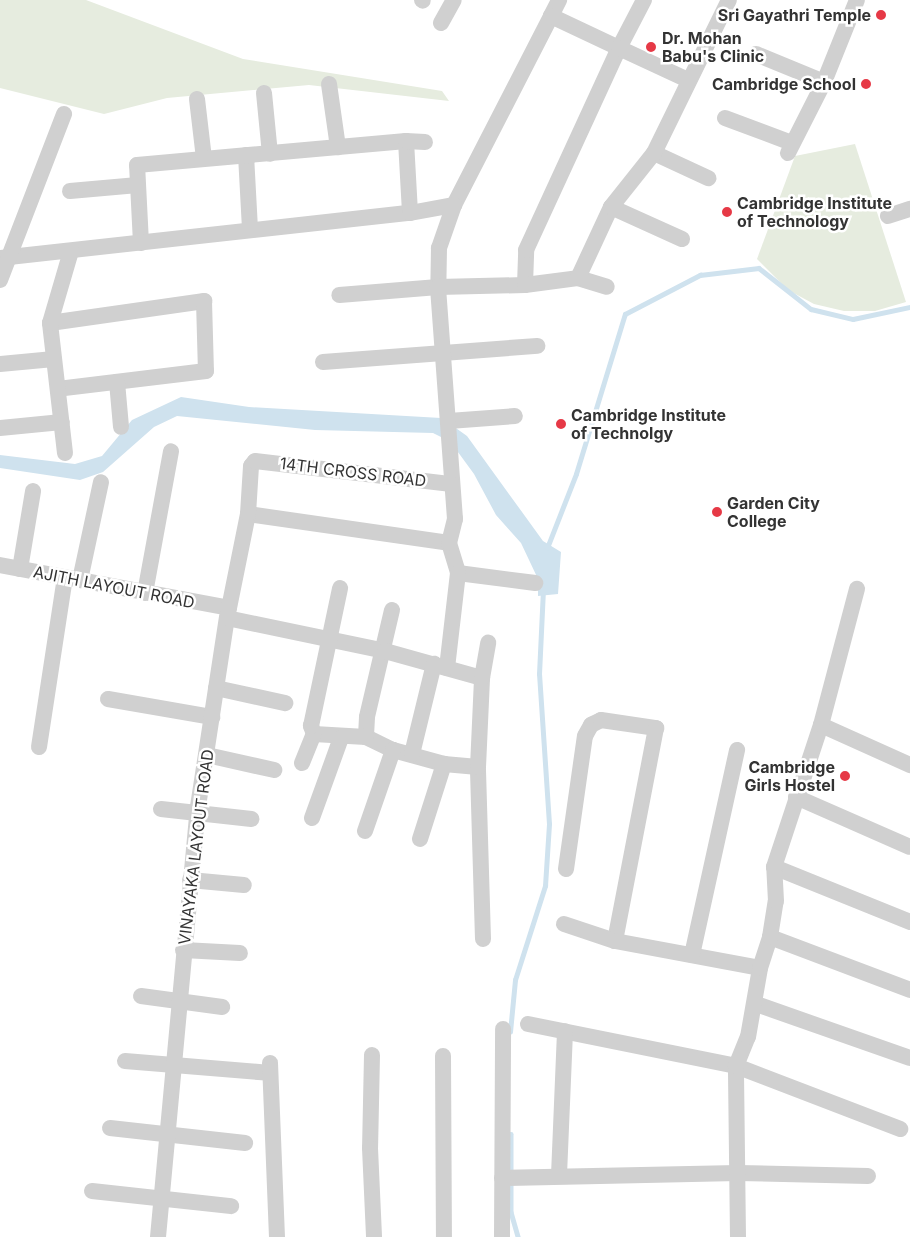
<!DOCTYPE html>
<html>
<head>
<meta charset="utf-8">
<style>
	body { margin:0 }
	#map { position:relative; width:910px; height:1237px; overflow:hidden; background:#fff; font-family:Inter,sans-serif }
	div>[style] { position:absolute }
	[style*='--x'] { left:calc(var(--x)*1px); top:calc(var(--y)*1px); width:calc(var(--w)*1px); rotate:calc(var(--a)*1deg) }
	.green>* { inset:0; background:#e6ecdf }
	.water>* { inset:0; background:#cfe2ee }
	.stream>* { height:4.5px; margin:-2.25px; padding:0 2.25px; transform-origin:2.25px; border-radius:2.25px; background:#cfe2ee }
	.street>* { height:16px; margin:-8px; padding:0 8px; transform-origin:8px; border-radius:8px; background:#d0d0d0 }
	.dots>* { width:14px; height:14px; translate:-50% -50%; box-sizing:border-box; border:2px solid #fff; border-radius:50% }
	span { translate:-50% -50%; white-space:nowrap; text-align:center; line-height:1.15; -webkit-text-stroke:5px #fff; paint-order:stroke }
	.poi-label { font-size:16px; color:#333; font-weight:700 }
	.right { translate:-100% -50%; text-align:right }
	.left { translate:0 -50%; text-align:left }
	.street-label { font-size:16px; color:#333 }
</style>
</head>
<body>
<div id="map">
	<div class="green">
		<i style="clip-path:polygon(0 0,86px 0,243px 59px,442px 91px,449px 101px,309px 85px,167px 98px,104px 114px,0 88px)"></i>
		<i style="clip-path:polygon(855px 144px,906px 302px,875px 311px,844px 311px,814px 304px,788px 290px,757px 259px,795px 156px)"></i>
	</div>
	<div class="water">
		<i style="clip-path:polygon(181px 397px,249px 407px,441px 418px,443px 438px,433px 433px,315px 430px,177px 416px,154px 427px,103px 472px,80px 480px,0 468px,0 455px,75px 464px,102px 456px,132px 420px)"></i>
		<i style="clip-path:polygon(453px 426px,467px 436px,543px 541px,561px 552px,558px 594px,538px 596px,538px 579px,521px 543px,496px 515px,474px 474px,455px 448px)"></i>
	</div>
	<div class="stream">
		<i style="--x:547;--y:548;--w:79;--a:-68.6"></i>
		<i style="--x:576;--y:474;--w:167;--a:-73"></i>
		<i style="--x:625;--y:314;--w:85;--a:-27.5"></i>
		<i style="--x:700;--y:275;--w:59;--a:-6.8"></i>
		<i style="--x:759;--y:268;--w:66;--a:38.3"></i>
		<i style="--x:811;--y:309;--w:43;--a:13.4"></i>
		<i style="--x:853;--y:319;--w:58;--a:-11.9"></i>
		<i style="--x:510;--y:1032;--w:52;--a:-84.5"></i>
		<i style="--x:515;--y:980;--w:99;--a:-72.3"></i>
		<i style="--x:545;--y:886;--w:62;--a:-86.3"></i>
		<i style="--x:549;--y:824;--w:150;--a:-93.8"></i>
		<i style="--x:539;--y:674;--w:84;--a:-87.3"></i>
		<i style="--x:511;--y:1134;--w:40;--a:90"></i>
		<i style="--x:511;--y:1182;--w:30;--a:90"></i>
		<i style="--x:511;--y:1212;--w:26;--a:74"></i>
	</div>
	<div class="street">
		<i style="--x:422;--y:0;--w:1;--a:45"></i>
		<i style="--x:551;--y:16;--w:18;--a:-63"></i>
		<i style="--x:441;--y:23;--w:26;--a:-61"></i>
		<i style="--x:756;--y:54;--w:74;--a:22.4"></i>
		<i style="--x:329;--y:84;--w:64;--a:81.9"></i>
		<i style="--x:264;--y:93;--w:61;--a:84.4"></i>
		<i style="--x:197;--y:99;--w:60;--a:83.3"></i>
		<i style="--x:725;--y:118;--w:72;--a:20.5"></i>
		<i style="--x:406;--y:141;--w:72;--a:86.8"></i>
		<i style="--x:654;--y:153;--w:60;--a:24.8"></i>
		<i style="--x:788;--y:153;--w:80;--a:-63.1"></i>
		<i style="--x:824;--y:82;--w:88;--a:-68.1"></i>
		<i style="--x:246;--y:155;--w:75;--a:86.9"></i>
		<i style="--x:70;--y:191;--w:68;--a:-5"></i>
		<i style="--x:454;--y:205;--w:212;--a:-62.8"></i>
		<i style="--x:551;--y:16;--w:75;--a:25.2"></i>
		<i style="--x:619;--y:48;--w:54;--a:-62.5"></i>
		<i style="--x:611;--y:207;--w:78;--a:24.3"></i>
		<i style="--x:888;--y:216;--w:23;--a:-18"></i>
		<i style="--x:141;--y:243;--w:78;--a:-92.9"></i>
		<i style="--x:137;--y:165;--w:270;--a:-5.1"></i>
		<i style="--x:406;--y:141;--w:19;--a:3"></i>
		<i style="--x:0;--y:258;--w:412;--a:-6.3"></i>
		<i style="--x:410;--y:213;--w:45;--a:-10.3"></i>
		<i style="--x:454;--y:205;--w:46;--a:109.2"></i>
		<i style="--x:439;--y:248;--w:39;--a:91"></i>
		<i style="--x:438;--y:287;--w:99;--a:175.4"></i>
		<i style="--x:578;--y:278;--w:30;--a:17"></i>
		<i style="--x:0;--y:280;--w:178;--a:-68.9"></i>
		<i style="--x:525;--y:285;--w:35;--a:-88"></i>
		<i style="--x:526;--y:250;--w:222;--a:-65.3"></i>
		<i style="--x:619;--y:48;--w:76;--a:24.9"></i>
		<i style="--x:50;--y:323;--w:156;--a:-8.1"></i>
		<i style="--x:204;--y:301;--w:70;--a:88.4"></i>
		<i style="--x:206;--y:371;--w:149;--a:173.1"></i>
		<i style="--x:323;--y:362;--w:215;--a:-4.3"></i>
		<i style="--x:0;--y:364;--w:54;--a:-5.3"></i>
		<i style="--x:117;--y:382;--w:45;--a:84.9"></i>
		<i style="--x:449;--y:421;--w:66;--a:-4.3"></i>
		<i style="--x:0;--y:428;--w:62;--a:-5.5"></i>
		<i style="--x:65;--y:453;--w:131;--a:-96.6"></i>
		<i style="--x:50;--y:323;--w:75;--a:-73.7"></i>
		<i style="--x:248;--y:514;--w:203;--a:8.2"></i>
		<i style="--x:449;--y:543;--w:31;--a:73"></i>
		<i style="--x:458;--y:573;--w:78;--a:7.4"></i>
		<i style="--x:449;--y:543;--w:25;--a:-76"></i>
		<i style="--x:455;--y:519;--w:233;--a:-94.2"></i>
		<i style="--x:438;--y:287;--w:87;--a:-1.3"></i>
		<i style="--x:525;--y:285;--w:53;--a:-7.5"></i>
		<i style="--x:578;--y:278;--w:78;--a:-65.1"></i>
		<i style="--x:611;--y:207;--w:69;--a:-51.5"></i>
		<i style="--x:654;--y:153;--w:170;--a:-63.9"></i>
		<i style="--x:0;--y:565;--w:233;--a:10.6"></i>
		<i style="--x:20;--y:569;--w:79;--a:-80.5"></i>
		<i style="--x:80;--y:580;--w:100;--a:-77.9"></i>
		<i style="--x:145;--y:593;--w:144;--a:-79.6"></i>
		<i style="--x:392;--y:610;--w:110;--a:103.2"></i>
		<i style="--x:367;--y:717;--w:20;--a:93"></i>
		<i style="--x:366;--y:737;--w:30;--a:26"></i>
		<i style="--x:393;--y:750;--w:53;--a:15.4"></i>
		<i style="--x:444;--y:764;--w:34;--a:5"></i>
		<i style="--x:227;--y:618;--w:161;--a:11.8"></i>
		<i style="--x:385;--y:651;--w:101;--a:15.6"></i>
		<i style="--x:447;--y:668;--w:96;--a:-83.4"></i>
		<i style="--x:216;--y:688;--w:71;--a:12.3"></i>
		<i style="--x:108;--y:699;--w:106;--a:9.8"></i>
		<i style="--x:821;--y:725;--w:98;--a:24.2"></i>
		<i style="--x:314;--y:734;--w:52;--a:3.3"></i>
		<i style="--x:39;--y:747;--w:171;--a:-81.3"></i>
		<i style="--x:412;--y:754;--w:93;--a:-76.3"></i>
		<i style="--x:207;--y:755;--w:69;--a:12.6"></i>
		<i style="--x:302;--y:763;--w:31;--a:-68"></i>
		<i style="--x:314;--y:734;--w:9;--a:-111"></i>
		<i style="--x:311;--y:726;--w:141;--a:-78.1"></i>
		<i style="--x:796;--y:797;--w:124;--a:23.7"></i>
		<i style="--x:161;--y:809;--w:91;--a:6.3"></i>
		<i style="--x:312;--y:818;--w:85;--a:-70.1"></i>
		<i style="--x:365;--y:831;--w:86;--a:-70.9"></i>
		<i style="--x:420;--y:839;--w:79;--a:-72.3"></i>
		<i style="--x:774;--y:867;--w:147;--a:22"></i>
		<i style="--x:566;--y:869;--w:134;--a:-81.9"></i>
		<i style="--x:585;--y:736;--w:13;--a:-61"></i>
		<i style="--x:591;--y:725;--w:11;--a:-27"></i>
		<i style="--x:601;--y:720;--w:56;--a:8.3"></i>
		<i style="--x:656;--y:728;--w:217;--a:100.9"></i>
		<i style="--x:190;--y:880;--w:54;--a:5.3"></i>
		<i style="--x:564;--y:924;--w:54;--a:18.4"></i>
		<i style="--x:615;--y:941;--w:147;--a:10.5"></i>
		<i style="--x:770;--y:937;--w:150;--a:20.7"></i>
		<i style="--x:483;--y:939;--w:172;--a:-91.7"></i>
		<i style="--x:478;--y:767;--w:89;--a:-87.4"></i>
		<i style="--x:482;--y:678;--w:36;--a:-80"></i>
		<i style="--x:183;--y:950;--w:57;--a:3"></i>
		<i style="--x:692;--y:955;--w:210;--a:-77.6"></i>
		<i style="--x:141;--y:996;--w:82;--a:7.7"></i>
		<i style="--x:756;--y:1004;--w:163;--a:19.3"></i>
		<i style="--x:528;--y:1024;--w:212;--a:11.4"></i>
		<i style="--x:736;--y:1066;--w:176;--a:21"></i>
		<i style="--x:372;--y:1055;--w:93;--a:91.2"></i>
		<i style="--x:370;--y:1148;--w:89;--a:87.4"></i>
		<i style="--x:443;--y:1056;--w:181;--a:89.7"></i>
		<i style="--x:125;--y:1061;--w:145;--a:4.7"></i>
		<i style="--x:270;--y:1063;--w:174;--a:87.7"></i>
		<i style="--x:110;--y:1128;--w:136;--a:6.3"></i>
		<i style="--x:559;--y:1175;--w:144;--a:-87.6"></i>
		<i style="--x:502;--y:1178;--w:236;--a:-1.2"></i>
		<i style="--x:738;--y:1173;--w:130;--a:1.3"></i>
		<i style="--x:92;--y:1191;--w:140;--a:6.2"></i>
		<i style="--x:158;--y:1237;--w:426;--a:-84.7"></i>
		<i style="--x:197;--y:813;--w:197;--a:-81.3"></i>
		<i style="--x:227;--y:618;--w:106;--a:-78.6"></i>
		<i style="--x:248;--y:514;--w:48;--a:-86.4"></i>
		<i style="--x:251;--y:466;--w:6;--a:-51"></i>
		<i style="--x:255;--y:461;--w:198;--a:6.7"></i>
		<i style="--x:502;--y:1237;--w:208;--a:-89.7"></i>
		<i style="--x:738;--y:1237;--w:171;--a:-90.7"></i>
		<i style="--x:736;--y:1066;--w:31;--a:-68"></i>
		<i style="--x:748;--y:1037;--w:70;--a:-80.1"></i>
		<i style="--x:760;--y:968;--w:33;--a:-72"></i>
		<i style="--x:770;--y:937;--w:36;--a:-81"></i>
		<i style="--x:776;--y:901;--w:34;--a:-93"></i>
		<i style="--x:774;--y:867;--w:150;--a:-71.7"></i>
		<i style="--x:821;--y:725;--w:141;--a:-75.2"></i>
	</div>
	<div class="dots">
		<i style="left:881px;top:15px;background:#e63946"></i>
		<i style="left:651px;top:47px;background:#e63946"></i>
		<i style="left:866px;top:84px;background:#e63946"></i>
		<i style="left:727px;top:212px;background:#e63946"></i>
		<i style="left:561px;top:424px;background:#e63946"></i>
		<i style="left:717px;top:512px;background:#e63946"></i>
		<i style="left:845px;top:776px;background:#e63946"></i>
	</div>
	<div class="poi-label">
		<span class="right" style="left:871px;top:15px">Sri Gayathri Temple</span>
		<span class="left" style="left:662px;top:47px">Dr. Mohan<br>Babu's Clinic</span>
		<span class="right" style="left:856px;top:84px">Cambridge School</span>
		<span class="left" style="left:737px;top:212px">Cambridge Institute<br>of Technology</span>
		<span class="left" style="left:571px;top:424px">Cambridge Institute<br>of Technolgy</span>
		<span class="left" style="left:727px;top:512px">Garden City<br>College</span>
		<span class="right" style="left:835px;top:776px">Cambridge<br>Girls Hostel</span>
	</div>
	<div class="street-label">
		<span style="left:353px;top:472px;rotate:7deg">14TH CROSS ROAD</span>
		<span style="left:114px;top:587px;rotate:11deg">AJITH LAYOUT ROAD</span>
		<span style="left:196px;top:847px;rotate:-83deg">VINAYAKA LAYOUT ROAD</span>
	</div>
</div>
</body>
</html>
